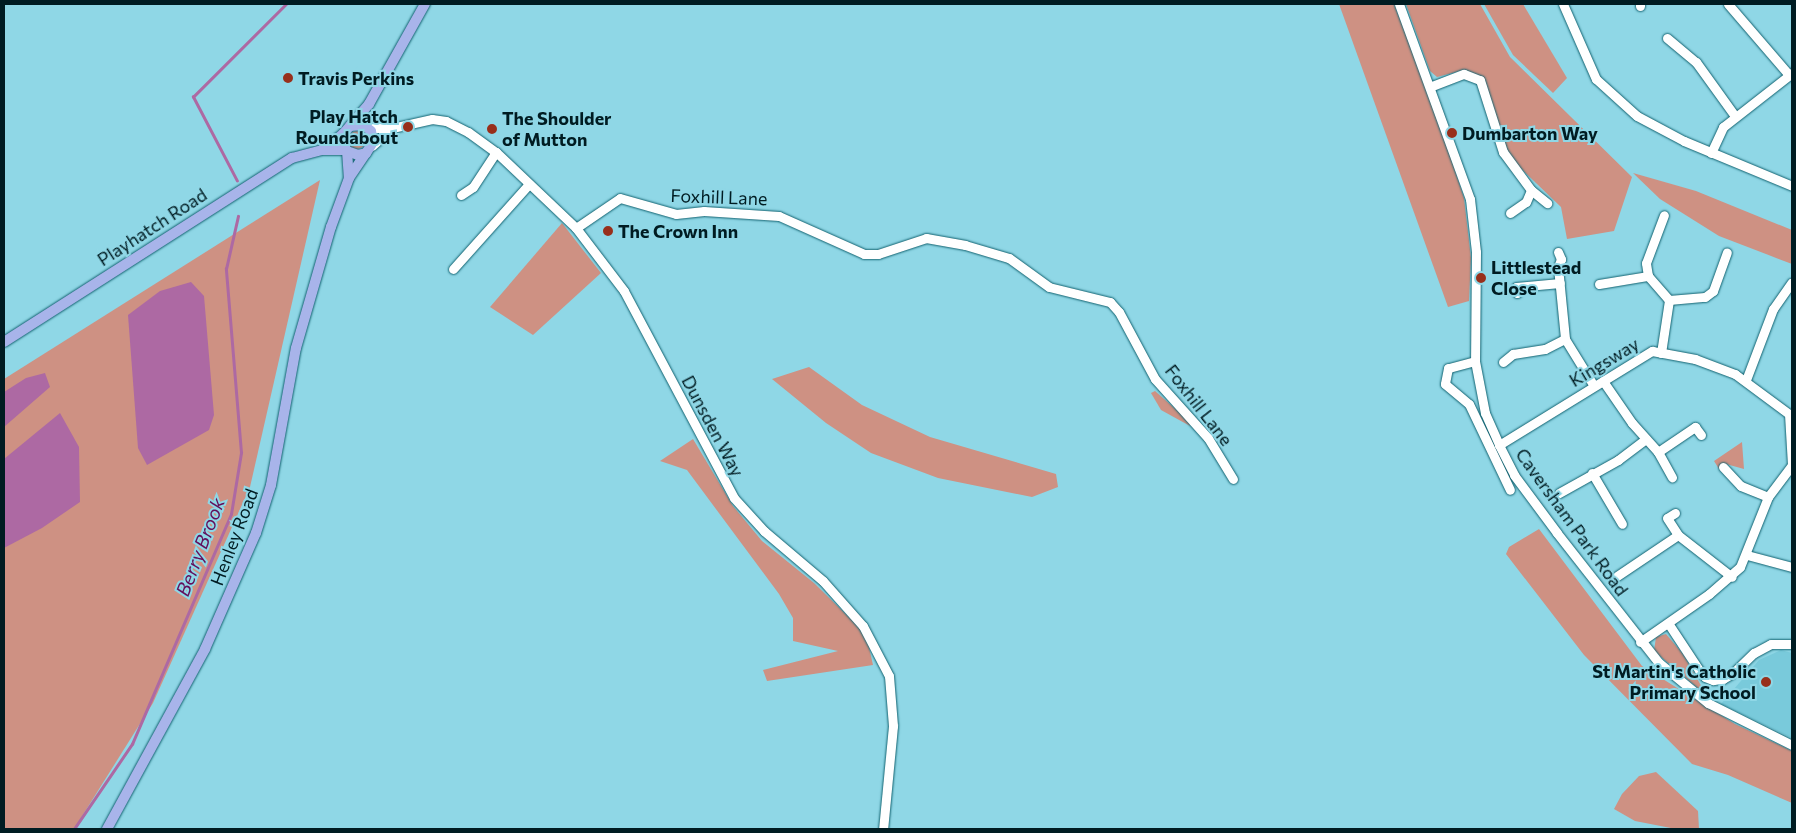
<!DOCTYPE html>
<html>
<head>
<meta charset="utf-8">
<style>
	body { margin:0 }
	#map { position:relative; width:1796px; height:833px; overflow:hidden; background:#8fd7e6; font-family:Commissioner,sans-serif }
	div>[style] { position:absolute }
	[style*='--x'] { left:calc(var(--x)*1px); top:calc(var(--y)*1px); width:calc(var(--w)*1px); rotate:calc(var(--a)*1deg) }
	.built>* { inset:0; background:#79cadb }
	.green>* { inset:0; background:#ce9183 }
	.round { border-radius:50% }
	.water>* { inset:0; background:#ad69a3 }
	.stream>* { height:2.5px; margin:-1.25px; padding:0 1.25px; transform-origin:1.25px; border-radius:1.25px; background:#ad69a3 }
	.roads { filter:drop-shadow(0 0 1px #126270) drop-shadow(0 0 1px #126270) }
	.minor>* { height:9px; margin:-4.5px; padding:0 4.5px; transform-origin:4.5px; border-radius:4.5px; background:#fff }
	.major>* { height:10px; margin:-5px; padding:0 5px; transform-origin:5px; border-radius:5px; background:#a8b4ea }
	.dots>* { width:14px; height:14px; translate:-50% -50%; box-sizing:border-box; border:2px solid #8fd7e6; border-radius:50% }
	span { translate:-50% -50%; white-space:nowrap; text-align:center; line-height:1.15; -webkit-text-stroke:4px #8fd7e6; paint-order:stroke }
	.poi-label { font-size:18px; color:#001c22; font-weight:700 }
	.left { translate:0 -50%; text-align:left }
	.right { translate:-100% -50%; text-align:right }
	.street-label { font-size:18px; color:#001c22 }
	.water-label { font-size:19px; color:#630e5b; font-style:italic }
	.frame { position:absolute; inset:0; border:5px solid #001c22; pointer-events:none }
</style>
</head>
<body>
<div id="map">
	<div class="built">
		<i style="clip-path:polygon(1781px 650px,1792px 653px,1792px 738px,1721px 704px,1759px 660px)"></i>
	</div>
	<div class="green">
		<i style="clip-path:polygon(1339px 4px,1394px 4px,1434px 106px,1464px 198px,1471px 258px,1469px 301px,1448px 307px)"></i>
		<i style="clip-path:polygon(1406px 4px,1480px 4px,1510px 57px,1632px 177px,1614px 231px,1567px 239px,1561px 207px,1510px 158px,1483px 78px,1464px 70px,1437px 77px,1430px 71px)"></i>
		<i style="clip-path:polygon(1484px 4px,1523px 4px,1567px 78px,1553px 93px,1513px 55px)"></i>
		<i class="round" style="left:348px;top:131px;width:18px;height:18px"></i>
		<i style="clip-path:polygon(1633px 173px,1696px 191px,1792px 230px,1792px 264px,1719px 236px,1660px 199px)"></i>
		<i style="clip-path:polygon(320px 180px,250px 487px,153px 703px,74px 829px,4px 829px,4px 379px)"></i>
		<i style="clip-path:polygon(562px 223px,601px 273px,533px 335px,490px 307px)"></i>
		<i style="clip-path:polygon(809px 367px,862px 405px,930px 437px,1056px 474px,1058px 487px,1032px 497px,938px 478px,871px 453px,826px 423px,772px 379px)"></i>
		<i style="clip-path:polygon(1155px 391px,1188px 420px,1190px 426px,1161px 410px,1151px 393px)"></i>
		<i style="clip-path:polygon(693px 439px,733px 506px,762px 541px,814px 583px,866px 634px,873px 665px,767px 681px,763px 670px,838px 651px,793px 641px,793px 618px,779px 594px,687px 470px,660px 461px)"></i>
		<i style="clip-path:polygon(1742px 442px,1744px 469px,1726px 464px,1719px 469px,1714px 461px)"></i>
		<i style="clip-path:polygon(1539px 529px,1642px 666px,1735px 724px,1792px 751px,1792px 803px,1728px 775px,1692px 764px,1584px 655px,1506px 554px,1509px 547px)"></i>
		<i style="clip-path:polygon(1666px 634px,1683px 654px,1707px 696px,1654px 651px,1656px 637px)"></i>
		<i style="clip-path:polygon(1656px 772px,1698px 811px,1699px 829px,1676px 829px,1635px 821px,1614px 809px,1622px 794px,1639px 776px)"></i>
	</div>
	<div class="water">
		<i style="clip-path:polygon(191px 282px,204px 296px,214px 415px,209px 430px,147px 465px,138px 448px,128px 315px,160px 291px)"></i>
		<i style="clip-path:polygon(45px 373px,50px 387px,4px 427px,4px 392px,26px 378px)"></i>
		<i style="clip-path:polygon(60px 413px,79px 447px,80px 502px,42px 528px,4px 548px,4px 459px)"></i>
	</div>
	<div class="stream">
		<i style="--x:237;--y:181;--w:95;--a:-117.6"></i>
		<i style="--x:193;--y:97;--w:132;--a:-45"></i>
		<i style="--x:74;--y:829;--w:103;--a:-55.7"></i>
		<i style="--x:132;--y:744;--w:250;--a:-66.7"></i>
		<i style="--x:231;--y:514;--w:62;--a:-80.7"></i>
		<i style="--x:241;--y:453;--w:185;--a:-94.7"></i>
		<i style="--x:226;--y:269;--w:54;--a:-77.2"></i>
	</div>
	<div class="roads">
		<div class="minor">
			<i style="--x:1399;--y:4;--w:208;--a:70"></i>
			<i style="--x:1470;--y:199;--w:53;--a:83.5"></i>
			<i style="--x:1476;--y:252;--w:109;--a:90.5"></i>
			<i style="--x:1475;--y:361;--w:53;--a:79.1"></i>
			<i style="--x:1485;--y:413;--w:35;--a:66"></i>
			<i style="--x:1499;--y:445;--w:34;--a:63"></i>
			<i style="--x:1514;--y:475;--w:72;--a:53.4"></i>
			<i style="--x:1557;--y:533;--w:164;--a:51.9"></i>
			<i style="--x:1658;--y:662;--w:65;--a:39.4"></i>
			<i style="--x:1708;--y:703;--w:94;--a:26.6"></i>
			<i style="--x:1563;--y:4;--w:82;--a:66.3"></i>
			<i style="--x:1596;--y:79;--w:55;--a:42.1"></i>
			<i style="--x:1637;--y:116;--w:53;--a:28"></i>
			<i style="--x:1684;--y:141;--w:117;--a:22.6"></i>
			<i style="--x:1640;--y:4;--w:2;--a:90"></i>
			<i style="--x:1728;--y:4;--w:94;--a:49.3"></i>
			<i style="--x:1667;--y:38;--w:38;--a:40"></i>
			<i style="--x:1696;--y:62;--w:67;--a:54.2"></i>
			<i style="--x:1432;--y:86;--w:34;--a:-21"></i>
			<i style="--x:1464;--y:74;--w:17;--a:21"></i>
			<i style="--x:1480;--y:80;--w:76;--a:72.3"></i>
			<i style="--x:1503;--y:152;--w:47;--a:53.6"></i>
			<i style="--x:1531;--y:190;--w:21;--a:39"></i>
			<i style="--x:368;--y:128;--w:24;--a:0"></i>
			<i style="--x:392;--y:128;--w:41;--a:-12.7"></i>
			<i style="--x:432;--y:119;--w:14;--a:8"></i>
			<i style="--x:446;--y:121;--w:25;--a:27"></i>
			<i style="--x:468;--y:132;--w:34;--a:36"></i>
			<i style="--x:496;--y:152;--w:110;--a:43.5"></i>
			<i style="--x:576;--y:228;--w:79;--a:52.7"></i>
			<i style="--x:624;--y:291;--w:234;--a:62"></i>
			<i style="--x:734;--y:498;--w:45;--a:47.7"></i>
			<i style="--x:764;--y:531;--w:77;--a:40.3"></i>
			<i style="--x:823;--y:581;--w:60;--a:48.4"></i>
			<i style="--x:863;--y:626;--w:56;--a:62.5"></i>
			<i style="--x:889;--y:676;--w:50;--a:85.4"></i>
			<i style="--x:893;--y:726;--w:103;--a:95.5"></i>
			<i style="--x:372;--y:146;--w:27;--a:-42"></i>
			<i style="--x:1711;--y:153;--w:29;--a:-65"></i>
			<i style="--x:1723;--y:127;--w:88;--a:-38"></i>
			<i style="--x:461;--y:195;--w:14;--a:-34"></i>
			<i style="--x:473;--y:187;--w:42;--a:-56.7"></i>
			<i style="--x:1510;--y:213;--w:19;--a:-35"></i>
			<i style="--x:1526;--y:202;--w:13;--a:-67"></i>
			<i style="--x:576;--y:228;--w:53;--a:-34.3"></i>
			<i style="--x:620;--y:198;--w:58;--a:15.9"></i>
			<i style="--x:676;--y:214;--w:28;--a:-6"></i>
			<i style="--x:704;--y:211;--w:75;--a:3.8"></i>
			<i style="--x:779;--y:216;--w:93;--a:24.1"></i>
			<i style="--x:864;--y:254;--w:14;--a:0"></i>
			<i style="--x:878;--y:254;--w:51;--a:-18.4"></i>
			<i style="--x:926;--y:238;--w:40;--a:10"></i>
			<i style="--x:965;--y:245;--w:46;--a:16.5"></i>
			<i style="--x:1009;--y:258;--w:49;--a:35.9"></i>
			<i style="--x:1049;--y:287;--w:63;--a:13.8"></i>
			<i style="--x:1110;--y:302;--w:13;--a:48"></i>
			<i style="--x:1119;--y:312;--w:76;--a:61.8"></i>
			<i style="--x:1155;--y:379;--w:79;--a:48.1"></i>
			<i style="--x:1208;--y:438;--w:48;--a:58.6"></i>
			<i style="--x:1558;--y:252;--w:8;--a:67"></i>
			<i style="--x:1561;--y:259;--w:9;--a:111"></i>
			<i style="--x:1558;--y:267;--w:72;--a:84.4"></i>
			<i style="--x:1565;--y:339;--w:55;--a:58.3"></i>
			<i style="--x:453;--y:269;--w:114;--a:-48.2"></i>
			<i style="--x:1599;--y:284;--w:50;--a:-9.3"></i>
			<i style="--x:1517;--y:293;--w:6;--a:-99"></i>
			<i style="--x:1516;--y:287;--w:44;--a:-5.2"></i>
			<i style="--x:1669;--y:300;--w:36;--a:-5"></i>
			<i style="--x:1705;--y:297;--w:10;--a:-37"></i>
			<i style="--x:1713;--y:291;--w:41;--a:-70.3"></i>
			<i style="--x:1661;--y:353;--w:54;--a:-81.4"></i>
			<i style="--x:1669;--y:300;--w:32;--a:-131"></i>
			<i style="--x:1648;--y:276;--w:13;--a:-99"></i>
			<i style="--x:1646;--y:263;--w:51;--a:-69.4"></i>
			<i style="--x:1475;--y:361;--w:28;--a:165"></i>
			<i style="--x:1448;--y:368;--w:16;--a:101"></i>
			<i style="--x:1445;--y:384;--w:31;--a:40"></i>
			<i style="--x:1469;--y:404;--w:95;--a:64.5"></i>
			<i style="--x:1503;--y:362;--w:13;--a:-39"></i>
			<i style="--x:1513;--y:354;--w:32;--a:-9"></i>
			<i style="--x:1545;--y:349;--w:22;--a:-27"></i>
			<i style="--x:1746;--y:380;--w:76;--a:-69.2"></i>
			<i style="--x:1773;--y:309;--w:32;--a:-55"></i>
			<i style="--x:1603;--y:381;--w:51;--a:55.4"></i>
			<i style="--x:1632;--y:423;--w:39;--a:48"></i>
			<i style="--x:1658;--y:452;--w:29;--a:61"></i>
			<i style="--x:1499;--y:445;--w:180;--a:-31.6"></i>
			<i style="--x:1652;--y:351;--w:44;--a:10.5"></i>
			<i style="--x:1695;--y:359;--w:43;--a:20.6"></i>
			<i style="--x:1735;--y:374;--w:67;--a:36.5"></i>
			<i style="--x:1789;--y:414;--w:51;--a:86.6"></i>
			<i style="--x:1792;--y:465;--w:40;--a:127"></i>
			<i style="--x:1768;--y:497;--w:75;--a:111.8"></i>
			<i style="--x:1740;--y:567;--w:41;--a:138.9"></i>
			<i style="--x:1709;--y:594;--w:84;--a:145.2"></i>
			<i style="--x:1658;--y:452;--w:45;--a:-34"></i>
			<i style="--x:1695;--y:427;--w:10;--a:53"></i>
			<i style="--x:1723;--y:467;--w:26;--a:47"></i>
			<i style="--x:1741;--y:486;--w:29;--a:22"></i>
			<i style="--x:1592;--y:473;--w:59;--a:59.5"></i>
			<i style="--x:1559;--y:493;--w:68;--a:-29.2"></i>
			<i style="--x:1618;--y:460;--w:35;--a:-37"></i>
			<i style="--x:1675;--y:513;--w:9;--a:148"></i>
			<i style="--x:1667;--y:518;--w:20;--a:57"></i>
			<i style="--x:1747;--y:555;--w:47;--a:14.9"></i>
			<i style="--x:1617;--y:576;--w:73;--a:-33.9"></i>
			<i style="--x:1678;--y:535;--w:68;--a:37.9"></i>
			<i style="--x:1668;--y:623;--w:56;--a:56.6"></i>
			<i style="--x:1699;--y:670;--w:9;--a:49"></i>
			<i style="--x:1705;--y:677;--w:9;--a:21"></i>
			<i style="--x:1713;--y:680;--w:10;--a:-6"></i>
			<i style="--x:1723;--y:679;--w:12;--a:-31"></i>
			<i style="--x:1733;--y:673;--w:29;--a:-44"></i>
			<i style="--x:1754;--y:653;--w:19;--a:-28"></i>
			<i style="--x:1771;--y:644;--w:21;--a:0"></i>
		</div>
		<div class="major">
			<i style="--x:350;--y:126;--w:14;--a:-4"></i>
			<i style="--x:364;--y:125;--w:9;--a:41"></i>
			<i style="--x:371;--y:131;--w:11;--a:80"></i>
			<i style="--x:373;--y:142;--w:13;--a:122"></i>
			<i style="--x:366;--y:153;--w:8;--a:166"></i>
			<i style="--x:358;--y:155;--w:12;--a:-160"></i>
			<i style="--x:347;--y:151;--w:9;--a:-122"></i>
			<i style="--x:342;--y:143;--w:9;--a:-84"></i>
			<i style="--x:343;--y:134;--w:40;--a:-49"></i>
			<i style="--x:369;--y:104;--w:115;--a:-60.8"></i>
			<i style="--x:322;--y:150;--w:26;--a:-37"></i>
			<i style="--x:347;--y:151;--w:27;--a:86"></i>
			<i style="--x:4;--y:342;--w:342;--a:-32.6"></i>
			<i style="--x:292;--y:158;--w:31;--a:-15"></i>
			<i style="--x:322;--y:150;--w:24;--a:0"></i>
			<i style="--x:107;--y:829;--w:205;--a:-61.4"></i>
			<i style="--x:205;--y:649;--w:127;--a:-66.3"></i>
			<i style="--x:256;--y:533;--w:50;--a:-72.6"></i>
			<i style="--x:271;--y:485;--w:139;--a:-79.7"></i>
			<i style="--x:296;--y:348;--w:126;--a:-73.9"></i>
			<i style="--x:331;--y:227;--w:52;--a:-69.8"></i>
			<i style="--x:349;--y:178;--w:30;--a:-56"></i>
		</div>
	</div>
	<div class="dots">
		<i style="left:288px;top:78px;background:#982f1b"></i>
		<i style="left:408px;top:127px;background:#982f1b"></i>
		<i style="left:492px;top:129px;background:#982f1b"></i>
		<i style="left:1452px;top:133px;background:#982f1b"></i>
		<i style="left:608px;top:231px;background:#982f1b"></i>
		<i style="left:1481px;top:278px;background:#982f1b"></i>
		<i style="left:1766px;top:682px;background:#982f1b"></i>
	</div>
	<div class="poi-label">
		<span class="left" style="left:298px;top:78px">Travis Perkins</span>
		<span class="right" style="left:398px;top:127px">Play Hatch<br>Roundabout</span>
		<span class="left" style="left:502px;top:129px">The Shoulder<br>of Mutton</span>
		<span class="left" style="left:1462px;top:133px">Dumbarton Way</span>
		<span class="left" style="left:618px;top:231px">The Crown Inn</span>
		<span class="left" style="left:1491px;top:278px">Littlestead<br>Close</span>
		<span class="right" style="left:1756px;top:682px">St Martin's Catholic<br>Primary School</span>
	</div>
	<div class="street-label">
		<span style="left:719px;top:197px;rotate:2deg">Foxhill Lane</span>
		<span style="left:152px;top:227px;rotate:-33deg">Playhatch Road</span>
		<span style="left:1604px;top:362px;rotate:-31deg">Kingsway</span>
		<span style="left:1199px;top:405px;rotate:52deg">Foxhill Lane</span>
		<span style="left:713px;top:426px;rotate:62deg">Dunsden Way</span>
		<span style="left:1572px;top:522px;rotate:54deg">Caversham Park Road</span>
		<span style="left:234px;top:537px;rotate:-69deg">Henley Road</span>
	</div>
	<div class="water-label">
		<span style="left:200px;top:547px;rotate:-69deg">Berry Brook</span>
	</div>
	<div class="frame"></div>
</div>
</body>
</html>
